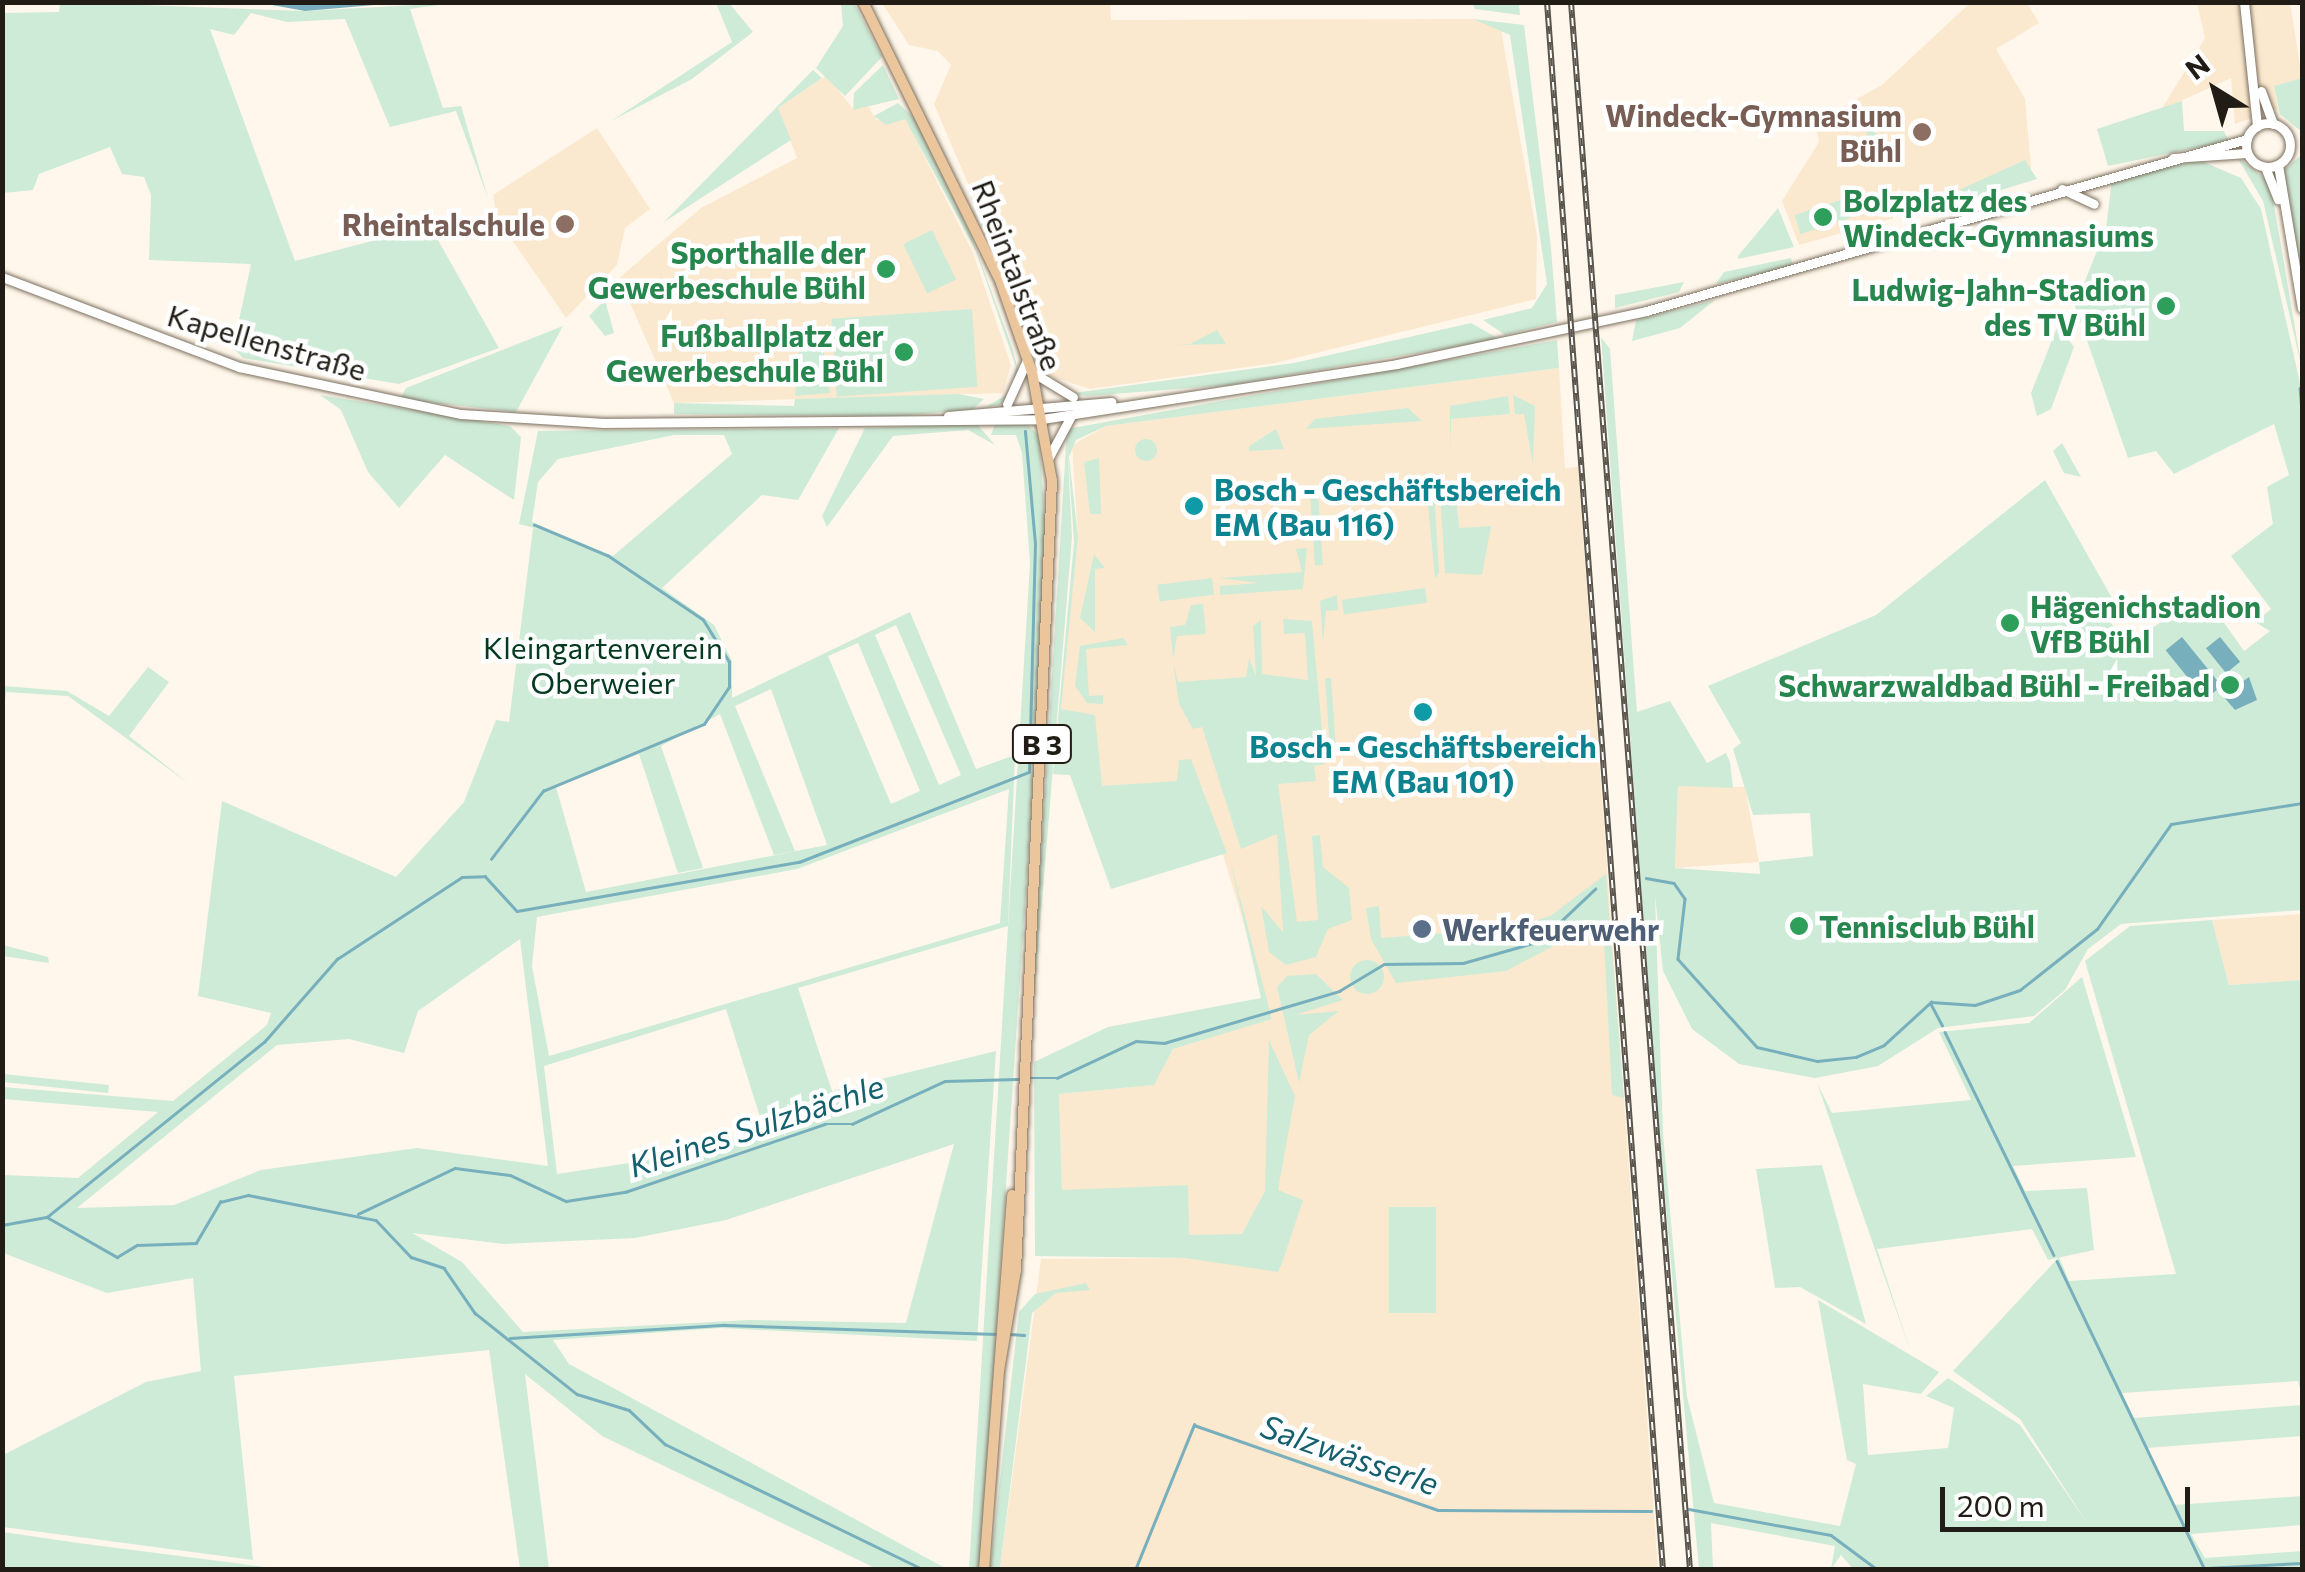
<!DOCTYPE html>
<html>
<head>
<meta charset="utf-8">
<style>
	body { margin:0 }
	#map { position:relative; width:2305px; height:1572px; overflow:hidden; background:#fff7eb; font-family:Commissioner,sans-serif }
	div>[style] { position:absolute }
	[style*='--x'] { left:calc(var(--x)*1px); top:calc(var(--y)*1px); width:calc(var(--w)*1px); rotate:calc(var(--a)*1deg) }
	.built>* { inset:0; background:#fbe9cf }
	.green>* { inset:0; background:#ceebd7; transform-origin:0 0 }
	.round { border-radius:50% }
	.water>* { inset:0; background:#78afbc; transform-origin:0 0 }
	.stream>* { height:2.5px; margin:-1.25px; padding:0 1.25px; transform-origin:1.25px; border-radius:1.25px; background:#78afbc }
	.roads { filter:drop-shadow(0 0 2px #7c705f) drop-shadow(0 0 2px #7c705f) }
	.secondary>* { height:9px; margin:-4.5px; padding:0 4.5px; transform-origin:4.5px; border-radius:4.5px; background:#fff }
	.secondary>.ring { margin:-4.5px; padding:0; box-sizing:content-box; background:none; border:9px solid #fff; border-radius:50% }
	.primary>* { height:10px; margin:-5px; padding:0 5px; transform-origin:5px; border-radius:5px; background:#ebc59b }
	.rail>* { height:6px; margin-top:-3px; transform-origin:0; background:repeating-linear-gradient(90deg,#fff 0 8px,#59544c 0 16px); box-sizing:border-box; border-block:2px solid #59544c }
	.dots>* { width:28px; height:28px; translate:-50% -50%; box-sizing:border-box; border:5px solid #fff; border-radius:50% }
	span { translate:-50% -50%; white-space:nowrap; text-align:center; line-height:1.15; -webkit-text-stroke:9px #fff; paint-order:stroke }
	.shield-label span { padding:2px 8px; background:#fff; border:2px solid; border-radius:8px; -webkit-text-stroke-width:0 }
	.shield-label { font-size:28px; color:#211d16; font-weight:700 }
	.education-label { font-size:30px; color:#785e54; font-weight:700 }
	.right { translate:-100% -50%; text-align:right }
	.leisure-label { font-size:30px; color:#27864d; font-weight:700 }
	.left { translate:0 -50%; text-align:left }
	.street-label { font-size:30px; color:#211d16 }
	.culture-label { font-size:30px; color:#0d838f; font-weight:700 }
	.park-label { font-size:30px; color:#043b20 }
	.service-label { font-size:30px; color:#4e5e75; font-weight:700 }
	.water-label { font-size:32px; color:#15606e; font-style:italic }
	.frame { position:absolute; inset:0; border:5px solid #211d16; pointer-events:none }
	.north { position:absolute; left:2165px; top:40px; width:100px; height:100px; -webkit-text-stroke:8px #fff; paint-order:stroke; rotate:323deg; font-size:28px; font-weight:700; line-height:40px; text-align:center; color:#211d16 }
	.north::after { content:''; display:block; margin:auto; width:35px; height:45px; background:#211d16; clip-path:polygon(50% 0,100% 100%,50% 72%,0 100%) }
	.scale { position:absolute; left:1940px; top:1487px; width:250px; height:45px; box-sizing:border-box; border:5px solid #211d16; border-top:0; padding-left:12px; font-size:30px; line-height:35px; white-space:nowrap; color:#211d16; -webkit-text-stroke:8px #fff; paint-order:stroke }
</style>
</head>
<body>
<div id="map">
	<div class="built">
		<i style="clip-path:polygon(1110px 2px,1111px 20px,1473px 19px,1501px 29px,1537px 236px,1536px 299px,1275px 363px,1090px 389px,1050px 376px,934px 104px,951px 65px,938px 51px,909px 45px,882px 3px)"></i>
		<i style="clip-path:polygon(1970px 3px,2027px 3px,2039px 23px,1996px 49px,2025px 99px,2032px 179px,1799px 245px,1782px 201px,1819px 142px,1815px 122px,1882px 85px)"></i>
		<i style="clip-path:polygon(2197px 3px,2290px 3px,2302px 78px,2274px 86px,2278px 109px,2235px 124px,2231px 78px,2161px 110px,2205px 38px)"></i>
		<i style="clip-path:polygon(827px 75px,853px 109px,865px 102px,877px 120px,905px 118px,973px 253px,1011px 365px,1003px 393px,674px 403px,619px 278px,701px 208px,797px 158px,778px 108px)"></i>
		<i style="clip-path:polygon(597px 128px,650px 209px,625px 228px,617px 265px,566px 318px,497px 218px,493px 195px)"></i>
		<i style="clip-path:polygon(1559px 368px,1565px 468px,1578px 467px,1658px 1569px,1000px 1570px,1041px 1259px,1184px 1258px,1187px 1185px,1062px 1191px,1059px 1094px,1153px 1085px,1173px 1049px,1272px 1018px,1203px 788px,1077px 794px,1070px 775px,1053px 774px,1078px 537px,1072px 445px,1106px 426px)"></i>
		<i style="clip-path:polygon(1678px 786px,1745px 787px,1759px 862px,1675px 868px)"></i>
		<i style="clip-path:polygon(2302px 914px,2302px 980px,2229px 985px,2212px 920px)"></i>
	</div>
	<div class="green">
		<i style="clip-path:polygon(60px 2px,305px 11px,452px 3px,410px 9px,443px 108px,461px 106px,488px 198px,456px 111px,390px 127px,345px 19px,287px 22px,251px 13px,234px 35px,210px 29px,295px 261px,430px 226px,499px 348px,399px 384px,243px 358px,233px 348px,251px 264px,149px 260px,151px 195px,144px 177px,122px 174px,110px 147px,39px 174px,33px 190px,3px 193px,2px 13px,59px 12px)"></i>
		<i style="clip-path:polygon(716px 3px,729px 3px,753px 32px,692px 79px,611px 121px,732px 42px)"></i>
		<i style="clip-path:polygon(841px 3px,854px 3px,882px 57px,845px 96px,816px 68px,843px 26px)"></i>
		<i style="clip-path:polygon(1472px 3px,1519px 3px,1520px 15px,1475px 9px)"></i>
		<i style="clip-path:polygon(1473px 19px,1524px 25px,1551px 248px,1557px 322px,1505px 335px,1483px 320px,1532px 308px,1547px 284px,1510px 35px)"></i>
		<i style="clip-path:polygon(883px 65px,899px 99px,853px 110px,854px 93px)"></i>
		<i style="clip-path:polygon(813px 70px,822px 78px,778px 108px,791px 140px,664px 222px)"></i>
		<i style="clip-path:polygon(2302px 78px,2302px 132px,2280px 114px,2274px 86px)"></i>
		<i style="clip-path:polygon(2182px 101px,2184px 131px,2224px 131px,2229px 141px,2108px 166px,2097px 129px)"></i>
		<i style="clip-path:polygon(898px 103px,915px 119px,970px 233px,1012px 347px,1018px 370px,1018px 383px,1009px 399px,999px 405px,986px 407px,1011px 392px,1016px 367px,976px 251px,905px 119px,886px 125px,874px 116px)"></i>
		<i style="clip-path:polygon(1860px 108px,1882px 144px,1877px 147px,1852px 113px)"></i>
		<i style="clip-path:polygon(2300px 156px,2302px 173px,2302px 287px,2282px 172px)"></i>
		<i style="clip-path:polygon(2237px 157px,2266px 179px,2273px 199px,2302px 369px,2263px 201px)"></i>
		<i style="clip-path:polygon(2025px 160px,2037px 179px,1965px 201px,1961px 189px)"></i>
		<i style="clip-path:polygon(2199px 160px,2241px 178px,2261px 209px,2302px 392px,2302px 910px,2121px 924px,2088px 949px,2065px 990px,2034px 1016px,1938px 1028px,1878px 1066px,1815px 1078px,1739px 1064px,1692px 1029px,1663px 971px,1655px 895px,1663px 1134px,1687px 1397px,1714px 1503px,1840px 1526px,1856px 1464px,1847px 1460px,1818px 1300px,1939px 1372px,1921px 1394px,1863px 1384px,1868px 1455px,1948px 1448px,1954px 1408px,1926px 1396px,1948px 1378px,2020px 1425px,2087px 1523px,2020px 1419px,1953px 1371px,2059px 1257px,2069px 1281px,2176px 1274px,2085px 961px,2130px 926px,2212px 920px,2229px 985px,2302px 980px,2302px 1396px,2298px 1381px,2122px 1393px,2134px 1418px,2302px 1405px,2302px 1436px,2147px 1448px,2174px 1505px,2302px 1496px,2302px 1525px,2191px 1534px,2205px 1558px,2302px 1551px,2302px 1569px,1854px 1570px,1841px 1555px,1831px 1569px,1835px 1546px,1711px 1523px,1713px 1569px,1699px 1569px,1659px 1133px,1601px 337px,1610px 349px,1637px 712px,1670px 701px,1707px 763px,1726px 753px,1730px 762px,1733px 788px,1678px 786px,1675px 868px,1760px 874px,1759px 862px,1813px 856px,1810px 813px,1753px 815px,1733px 749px,1741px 743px,1708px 686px,1876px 615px,2045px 480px,2112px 598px,2099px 608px,2127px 643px,2196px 601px,2208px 600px,2244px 651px,2270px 631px,2255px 622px,2271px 609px,2231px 556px,2273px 524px,2267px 487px,2289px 475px,2274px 424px,2174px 474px,2156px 451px,2128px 458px,2075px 306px,2106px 228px,2112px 180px)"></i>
		<i style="clip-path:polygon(967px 189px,1019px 295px,1046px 376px,1040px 372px)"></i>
		<i style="left:1844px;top:199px;width:20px;height:52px;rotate:72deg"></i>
		<i style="clip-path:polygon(1778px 208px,1794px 247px,1738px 259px,1738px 256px)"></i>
		<i style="left:932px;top:230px;width:55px;height:32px;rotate:64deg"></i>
		<i style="clip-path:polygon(1791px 258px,1793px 266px,1716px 284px,1724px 272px)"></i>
		<i style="clip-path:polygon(1684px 282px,1679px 292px,1615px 308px,1615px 295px)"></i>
		<i style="clip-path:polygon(605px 300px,614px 333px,605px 336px,589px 316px)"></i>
		<i style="clip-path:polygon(1715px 300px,1680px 328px,1632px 341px,1636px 320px)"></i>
		<i style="left:972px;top:309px;width:78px;height:141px;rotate:86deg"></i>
		<i style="clip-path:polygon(1471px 323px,1499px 339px,1230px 385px,1087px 396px,1066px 394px,1294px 363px)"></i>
		<i style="clip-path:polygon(2058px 325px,2074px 347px,2051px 409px,2037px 416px,2031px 393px)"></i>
		<i style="clip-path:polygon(563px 326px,516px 412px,400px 399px,406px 388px)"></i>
		<i style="clip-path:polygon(820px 327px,830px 393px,795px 396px,800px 338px,820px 336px)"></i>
		<i style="clip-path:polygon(1217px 330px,1226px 344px,1176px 345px,1190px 344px)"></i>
		<i style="clip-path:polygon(1557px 340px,1559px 368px,1106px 426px,1076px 440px,1069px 457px,1078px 537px,1061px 709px,1095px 715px,1102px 786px,1177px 781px,1179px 760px,1191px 759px,1227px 853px,1111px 889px,1070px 775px,1053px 774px,1074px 542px,1067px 439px,1072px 537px,1028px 1071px,1067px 429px)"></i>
		<i style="clip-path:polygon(959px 394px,984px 399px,973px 409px,901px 416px,639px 414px,674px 414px,674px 403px,794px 406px,795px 399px)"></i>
		<i style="clip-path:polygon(320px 395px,510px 426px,521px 437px,514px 500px,445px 455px,399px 508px,368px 472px,341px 410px)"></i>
		<i style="clip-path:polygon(1513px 395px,1535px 406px,1533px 465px,1524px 414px,1515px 414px)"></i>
		<i style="clip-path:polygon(1508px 396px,1510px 414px,1451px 419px,1450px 455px,1450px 406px)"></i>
		<i style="clip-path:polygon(1408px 408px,1422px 421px,1306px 429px,1315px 419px)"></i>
		<i style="clip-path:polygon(977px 424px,995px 445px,968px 430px,893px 436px,827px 527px,822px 516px,865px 428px)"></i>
		<i style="clip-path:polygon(995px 424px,1028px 425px,1039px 436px,1048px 565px,980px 1569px,969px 1570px,1030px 563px,1022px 453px,1016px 435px,991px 435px)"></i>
		<i style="clip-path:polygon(evenodd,839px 428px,798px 500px,762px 495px,662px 588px,714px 625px,732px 661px,732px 698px,910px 612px,976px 769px,1015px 755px,1008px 926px,798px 988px,832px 1091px,996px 1051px,977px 1341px,720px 1328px,553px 1340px,569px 1364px,947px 1569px,877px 1569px,602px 1436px,525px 1374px,549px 1569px,520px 1569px,489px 1350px,234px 1376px,253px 1560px,3px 1527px,3px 1455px,146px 1382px,201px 1371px,193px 1278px,107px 1293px,3px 1253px,3px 1175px,78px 1178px,158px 1112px,3px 1099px,3px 1087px,173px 1101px,267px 1025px,271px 1013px,198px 996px,222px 801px,396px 877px,464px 802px,496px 720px,509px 722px,533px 528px,542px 530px,519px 524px,538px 431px,839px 428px,674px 435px,724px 435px,732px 454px,613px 556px,532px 522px,538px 482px,558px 459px,674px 435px,839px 428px,896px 625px,961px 775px,939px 785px,875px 635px,896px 625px,839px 428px,858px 643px,920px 791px,891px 804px,828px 656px,858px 643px,839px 428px,771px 689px,827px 845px,586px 892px,556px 787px,639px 754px,678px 873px,703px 868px,661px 746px,720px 714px,774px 855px,795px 851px,735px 706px,771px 689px,839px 428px,1009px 789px,1000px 923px,549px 1056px,532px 966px,537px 917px,797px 869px,1009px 789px,839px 428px,520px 939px,548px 1166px,417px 1148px,261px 1170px,174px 1205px,77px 1208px,277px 1045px,349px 1039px,404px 1053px,418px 1011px,520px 939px,839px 428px,726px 1009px,762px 1123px,715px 1150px,557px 1174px,544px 1066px,726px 1009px,839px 428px,954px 1144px,906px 1323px,749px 1320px,523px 1332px,462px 1262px,412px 1233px,504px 1244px,635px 1238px,726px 1220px,954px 1144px)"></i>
		<i style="clip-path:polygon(1276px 429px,1284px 449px,1249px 451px,1249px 446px)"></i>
		<i class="round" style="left:1135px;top:439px;width:22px;height:22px"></i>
		<i style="clip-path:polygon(2062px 443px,2081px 477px,2064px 473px,2053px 451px)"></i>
		<i style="clip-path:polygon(1099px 458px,1101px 514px,1090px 514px,1084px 462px)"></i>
		<i style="clip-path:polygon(1455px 486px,1459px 528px,1491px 526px,1482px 575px,1445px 573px,1440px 492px)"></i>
		<i style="clip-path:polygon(1434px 492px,1439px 572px,1435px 579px,1427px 493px)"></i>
		<i style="left:1318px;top:494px;width:71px;height:8px;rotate:86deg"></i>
		<i style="clip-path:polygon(1307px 548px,1303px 589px,1220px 595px,1220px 586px,1259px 583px,1219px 578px,1302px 572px,1296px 549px)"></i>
		<i style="clip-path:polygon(1094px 554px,1105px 568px,1095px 569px,1095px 632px,1080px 618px)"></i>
		<i style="left:1212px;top:578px;width:17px;height:55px;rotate:83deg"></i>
		<i style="left:1425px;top:588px;width:15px;height:84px;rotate:82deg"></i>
		<i style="clip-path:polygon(1337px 595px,1338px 610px,1326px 611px,1323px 643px,1320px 601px)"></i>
		<i style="clip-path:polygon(1203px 604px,1206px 634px,1177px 636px,1173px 659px,1170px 627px,1185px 625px,1191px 605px)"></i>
		<i style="clip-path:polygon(1283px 619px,1312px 621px,1325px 764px,1314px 766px,1316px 781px,1278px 784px,1297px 922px,1318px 920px,1312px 836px,1320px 835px,1323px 867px,1349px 888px,1352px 920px,1328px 929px,1316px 957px,1286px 965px,1269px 952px,1261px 906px,1283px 932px,1277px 834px,1241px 849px,1202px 727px,1193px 729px,1179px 704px,1173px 662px,1178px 682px,1246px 677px,1249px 658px,1256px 676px,1253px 626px,1261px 620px,1262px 674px,1308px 680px,1305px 633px,1284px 634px)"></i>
		<i style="clip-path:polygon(1123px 638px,1128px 645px,1086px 649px,1089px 696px,1103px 695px,1103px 704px,1087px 703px,1075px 686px,1080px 646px)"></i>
		<i style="clip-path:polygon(148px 667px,169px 682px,129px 736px,188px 783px,68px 696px,6px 692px,3px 722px,3px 686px,67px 691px,109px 716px)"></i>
		<i style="left:1331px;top:678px;width:66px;height:6px;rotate:86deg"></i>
		<i style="clip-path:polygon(1230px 860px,1272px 1019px,1173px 1049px,1154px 1085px,1059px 1094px,1062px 1190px,1188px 1185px,1189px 1235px,1242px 1234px,1265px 1191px,1269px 1040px,1295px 1096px,1278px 1190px,1303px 1200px,1282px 1263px,1278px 1272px,1185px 1258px,1035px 1256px,1034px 1062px,1108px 1027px,1261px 998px)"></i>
		<i style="clip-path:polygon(1606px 874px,1624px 1098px,1612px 1095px,1603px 920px,1506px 971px,1396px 983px,1371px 939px,1366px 908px,1379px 906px,1381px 938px,1513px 928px,1550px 916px)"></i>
		<i style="clip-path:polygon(3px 945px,48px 957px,49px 963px,3px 956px)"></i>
		<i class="round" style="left:1350px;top:960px;width:34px;height:34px"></i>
		<i style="clip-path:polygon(1316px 974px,1343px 1000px,1295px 1015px,1339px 1011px,1309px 1035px,1299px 1083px,1277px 987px,1287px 976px)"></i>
		<i style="clip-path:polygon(2082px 977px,2136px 1157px,2013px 1166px,2025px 1191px,2087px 1188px,2094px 1250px,2048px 1260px,2032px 1229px,1877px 1249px,1910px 1350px,1817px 1083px,1832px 1113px,1971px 1100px,1939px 1032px,2029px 1023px)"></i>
		<i style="clip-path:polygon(2px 1074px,3px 1074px,109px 1085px,108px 1093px,3px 1082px)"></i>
		<i style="clip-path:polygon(1822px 1165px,1866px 1324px,1800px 1287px,1775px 1288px,1756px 1169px)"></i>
		<i style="left:1389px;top:1207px;width:47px;height:106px"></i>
		<i style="clip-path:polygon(1086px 1283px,1090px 1290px,1056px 1293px,1032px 1313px,1000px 1569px,990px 1569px,1019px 1312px,1035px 1294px)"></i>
		<i style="clip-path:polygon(3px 1532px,78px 1543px,281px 1569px,3px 1569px)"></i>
	</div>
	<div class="water">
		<i style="clip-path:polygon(261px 3px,397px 3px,305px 11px)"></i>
		<i style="left:2182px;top:637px;width:63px;height:21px;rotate:51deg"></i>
		<i style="left:2220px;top:637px;width:32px;height:18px;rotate:51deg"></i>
		<i style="clip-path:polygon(2249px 677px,2257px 700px,2235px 710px,2223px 696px)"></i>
	</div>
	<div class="stream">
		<i style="--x:2300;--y:388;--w:24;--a:85"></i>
		<i style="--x:491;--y:859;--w:86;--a:-52.6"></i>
		<i style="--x:543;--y:791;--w:174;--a:-22.6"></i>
		<i style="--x:704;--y:724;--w:45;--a:-56"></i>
		<i style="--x:729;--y:687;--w:25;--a:-90"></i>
		<i style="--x:729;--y:662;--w:49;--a:-121.8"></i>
		<i style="--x:703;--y:620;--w:115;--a:-146"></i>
		<i style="--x:608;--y:556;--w:80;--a:-157.3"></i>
		<i style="--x:1646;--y:878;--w:28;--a:10"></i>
		<i style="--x:1674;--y:883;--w:19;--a:55"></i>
		<i style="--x:1685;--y:899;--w:60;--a:96.7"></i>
		<i style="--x:1678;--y:959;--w:118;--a:48.1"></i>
		<i style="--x:1757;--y:1047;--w:62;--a:13.1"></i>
		<i style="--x:1817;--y:1061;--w:39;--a:-6"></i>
		<i style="--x:1856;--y:1057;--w:30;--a:-23"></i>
		<i style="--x:1884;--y:1045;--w:64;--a:-42.5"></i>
		<i style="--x:1931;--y:1002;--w:44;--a:3.9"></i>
		<i style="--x:1975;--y:1005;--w:47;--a:-18.4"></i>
		<i style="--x:2020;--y:990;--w:98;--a:-38.4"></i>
		<i style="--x:2097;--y:929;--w:128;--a:-54.8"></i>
		<i style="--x:2171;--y:824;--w:133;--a:-9.1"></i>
		<i style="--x:1931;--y:1004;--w:24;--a:62"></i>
		<i style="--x:1945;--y:1032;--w:248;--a:64"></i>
		<i style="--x:1026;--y:1078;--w:31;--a:0"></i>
		<i style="--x:1057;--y:1078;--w:87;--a:-25.1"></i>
		<i style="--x:1136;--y:1041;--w:28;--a:4"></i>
		<i style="--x:1164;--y:1043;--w:183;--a:-16.5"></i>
		<i style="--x:1339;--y:991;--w:52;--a:-31"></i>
		<i style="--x:1384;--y:964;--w:79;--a:-0.7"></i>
		<i style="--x:1463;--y:963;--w:80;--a:-15.9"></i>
		<i style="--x:1540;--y:941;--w:76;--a:-43.4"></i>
		<i style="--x:358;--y:1214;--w:107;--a:-25.4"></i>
		<i style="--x:455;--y:1168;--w:55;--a:7.3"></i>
		<i style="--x:510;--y:1175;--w:62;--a:24.9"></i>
		<i style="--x:566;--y:1201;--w:60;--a:-8.7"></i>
		<i style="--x:625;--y:1192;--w:211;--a:-18.8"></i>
		<i style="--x:825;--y:1124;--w:27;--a:0"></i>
		<i style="--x:852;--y:1124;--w:102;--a:-24.8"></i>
		<i style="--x:945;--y:1081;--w:73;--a:-1.6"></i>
		<i style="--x:47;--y:1217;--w:279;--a:-38.9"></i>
		<i style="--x:264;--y:1042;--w:111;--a:-48.7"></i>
		<i style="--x:337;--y:959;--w:149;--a:-33.3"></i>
		<i style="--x:462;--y:877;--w:23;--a:-2"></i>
		<i style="--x:485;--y:876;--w:47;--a:47.6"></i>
		<i style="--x:517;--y:911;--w:286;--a:-9.9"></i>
		<i style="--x:799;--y:862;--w:247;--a:-21.4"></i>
		<i style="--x:1029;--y:772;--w:228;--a:-88.5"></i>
		<i style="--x:1035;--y:544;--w:113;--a:-95.1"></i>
		<i style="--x:2;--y:1225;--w:46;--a:-10.1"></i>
		<i style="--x:47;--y:1217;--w:81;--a:29.7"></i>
		<i style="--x:117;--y:1257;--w:23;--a:-31"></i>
		<i style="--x:137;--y:1245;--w:59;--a:-1.9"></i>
		<i style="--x:196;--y:1243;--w:48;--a:-59.7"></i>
		<i style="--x:220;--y:1202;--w:29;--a:-14"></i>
		<i style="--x:248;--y:1195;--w:130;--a:11.1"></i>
		<i style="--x:376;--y:1220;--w:51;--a:46.6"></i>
		<i style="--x:411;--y:1257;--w:35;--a:18"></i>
		<i style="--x:444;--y:1268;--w:55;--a:55.4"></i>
		<i style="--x:475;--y:1313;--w:130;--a:38.5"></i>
		<i style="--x:577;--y:1394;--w:54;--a:17.1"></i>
		<i style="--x:629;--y:1410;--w:50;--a:43.4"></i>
		<i style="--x:665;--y:1444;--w:288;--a:25.9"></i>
		<i style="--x:2057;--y:1261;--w:338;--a:64.4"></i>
		<i style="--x:1009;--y:1334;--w:15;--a:4"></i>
		<i style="--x:510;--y:1338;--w:215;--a:-3.5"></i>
		<i style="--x:725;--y:1325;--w:271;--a:1.9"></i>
		<i style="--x:1689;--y:1509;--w:144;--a:10.4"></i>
		<i style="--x:1831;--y:1535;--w:59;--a:36.7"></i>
		<i style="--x:1135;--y:1570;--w:157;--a:-67.9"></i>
		<i style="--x:1194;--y:1425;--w:258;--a:19.2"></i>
		<i style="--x:1438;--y:1510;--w:213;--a:0.3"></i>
		<i style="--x:2168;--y:1570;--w:134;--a:-3"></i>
	</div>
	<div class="roads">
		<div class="secondary">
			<i style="--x:2244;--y:2;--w:125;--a:84"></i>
			<i style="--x:2261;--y:91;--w:35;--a:70"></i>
			<i class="ring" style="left:2246px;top:123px;width:35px;height:35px"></i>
			<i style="--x:2173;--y:158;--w:74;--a:-3.9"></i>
			<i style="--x:2278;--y:165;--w:145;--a:80.5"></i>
			<i style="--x:2265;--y:167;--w:35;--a:68"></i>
			<i style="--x:2062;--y:189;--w:35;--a:25"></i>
			<i style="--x:2;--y:277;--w:254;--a:20.8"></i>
			<i style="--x:239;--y:367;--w:227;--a:12"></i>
			<i style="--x:461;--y:414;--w:143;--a:3.6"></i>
			<i style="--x:604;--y:423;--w:438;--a:-0.5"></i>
			<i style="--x:1042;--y:419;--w:359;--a:-8.8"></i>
			<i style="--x:1397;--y:364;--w:255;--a:-12"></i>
			<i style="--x:1646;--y:311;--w:625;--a:-15.97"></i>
			<i style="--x:1032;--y:372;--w:48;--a:31.4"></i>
			<i style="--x:1007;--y:404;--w:48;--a:-65.6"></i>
			<i style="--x:948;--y:416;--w:164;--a:-4.9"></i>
			<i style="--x:1049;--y:457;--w:47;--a:-61.8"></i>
		</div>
		<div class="primary">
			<i style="--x:863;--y:2;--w:313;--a:63.8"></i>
			<i style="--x:1001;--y:283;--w:94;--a:70.8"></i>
			<i style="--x:1032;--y:372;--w:111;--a:79.6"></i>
			<i style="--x:1052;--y:481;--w:790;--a:92.61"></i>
			<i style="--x:1016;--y:1270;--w:102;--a:99.6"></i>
			<i style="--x:984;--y:1570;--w:376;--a:-85.7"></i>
		</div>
	</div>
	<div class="rail">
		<i style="--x:1547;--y:2;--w:1572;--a:85.77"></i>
		<i style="--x:1571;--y:2;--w:1573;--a:85.66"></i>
	</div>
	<div class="dots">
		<i style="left:1922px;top:132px;background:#8d6e63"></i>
		<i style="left:1823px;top:217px;background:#2e9e5b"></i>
		<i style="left:565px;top:224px;background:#8d6e63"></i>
		<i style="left:886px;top:269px;background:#2e9e5b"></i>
		<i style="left:2166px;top:306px;background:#2e9e5b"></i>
		<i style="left:904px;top:352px;background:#2e9e5b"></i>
		<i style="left:1194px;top:506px;background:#0f9aa8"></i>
		<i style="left:2010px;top:623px;background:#2e9e5b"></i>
		<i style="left:2230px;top:685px;background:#2e9e5b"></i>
		<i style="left:1423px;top:712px;background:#0f9aa8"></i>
		<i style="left:1799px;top:926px;background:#2e9e5b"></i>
		<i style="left:1422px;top:929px;background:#5c6f8a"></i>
	</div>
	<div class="shield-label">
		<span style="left:1042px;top:744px">B 3</span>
	</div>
	<div class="education-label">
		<span class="right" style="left:1902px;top:132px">Windeck-Gymnasium<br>Bühl</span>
		<span class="right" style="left:545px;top:224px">Rheintalschule</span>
	</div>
	<div class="leisure-label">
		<span class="left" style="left:1843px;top:217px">Bolzplatz des<br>Windeck-Gymnasiums</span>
		<span class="right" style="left:866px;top:269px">Sporthalle der<br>Gewerbeschule Bühl</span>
		<span class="right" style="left:2146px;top:306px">Ludwig-Jahn-Stadion<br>des TV Bühl</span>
		<span class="right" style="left:884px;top:352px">Fußballplatz der<br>Gewerbeschule Bühl</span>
		<span class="left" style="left:2030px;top:623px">Hägenichstadion<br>VfB Bühl</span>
		<span class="right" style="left:2210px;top:685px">Schwarzwaldbad Bühl - Freibad</span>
		<span class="left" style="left:1819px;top:926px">Tennisclub Bühl</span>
	</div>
	<div class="street-label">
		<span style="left:1018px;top:275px;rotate:69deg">Rheintalstraße</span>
		<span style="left:267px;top:342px;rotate:16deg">Kapellenstraße</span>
	</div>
	<div class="culture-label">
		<span class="left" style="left:1214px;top:506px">Bosch - Geschäftsbereich<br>EM (Bau 116)</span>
		<span style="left:1423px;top:763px">Bosch - Geschäftsbereich<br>EM (Bau 101)</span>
	</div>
	<div class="park-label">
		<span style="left:603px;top:664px">Kleingartenverein<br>Oberweier</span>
	</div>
	<div class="service-label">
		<span class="left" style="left:1442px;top:929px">Werkfeuerwehr</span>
	</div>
	<div class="water-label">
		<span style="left:756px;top:1125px;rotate:-18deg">Kleines Sulzbächle</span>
		<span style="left:1350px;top:1454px;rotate:19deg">Salzwässerle</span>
	</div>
	<div class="frame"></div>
	<div class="north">N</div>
	<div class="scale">200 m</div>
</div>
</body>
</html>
